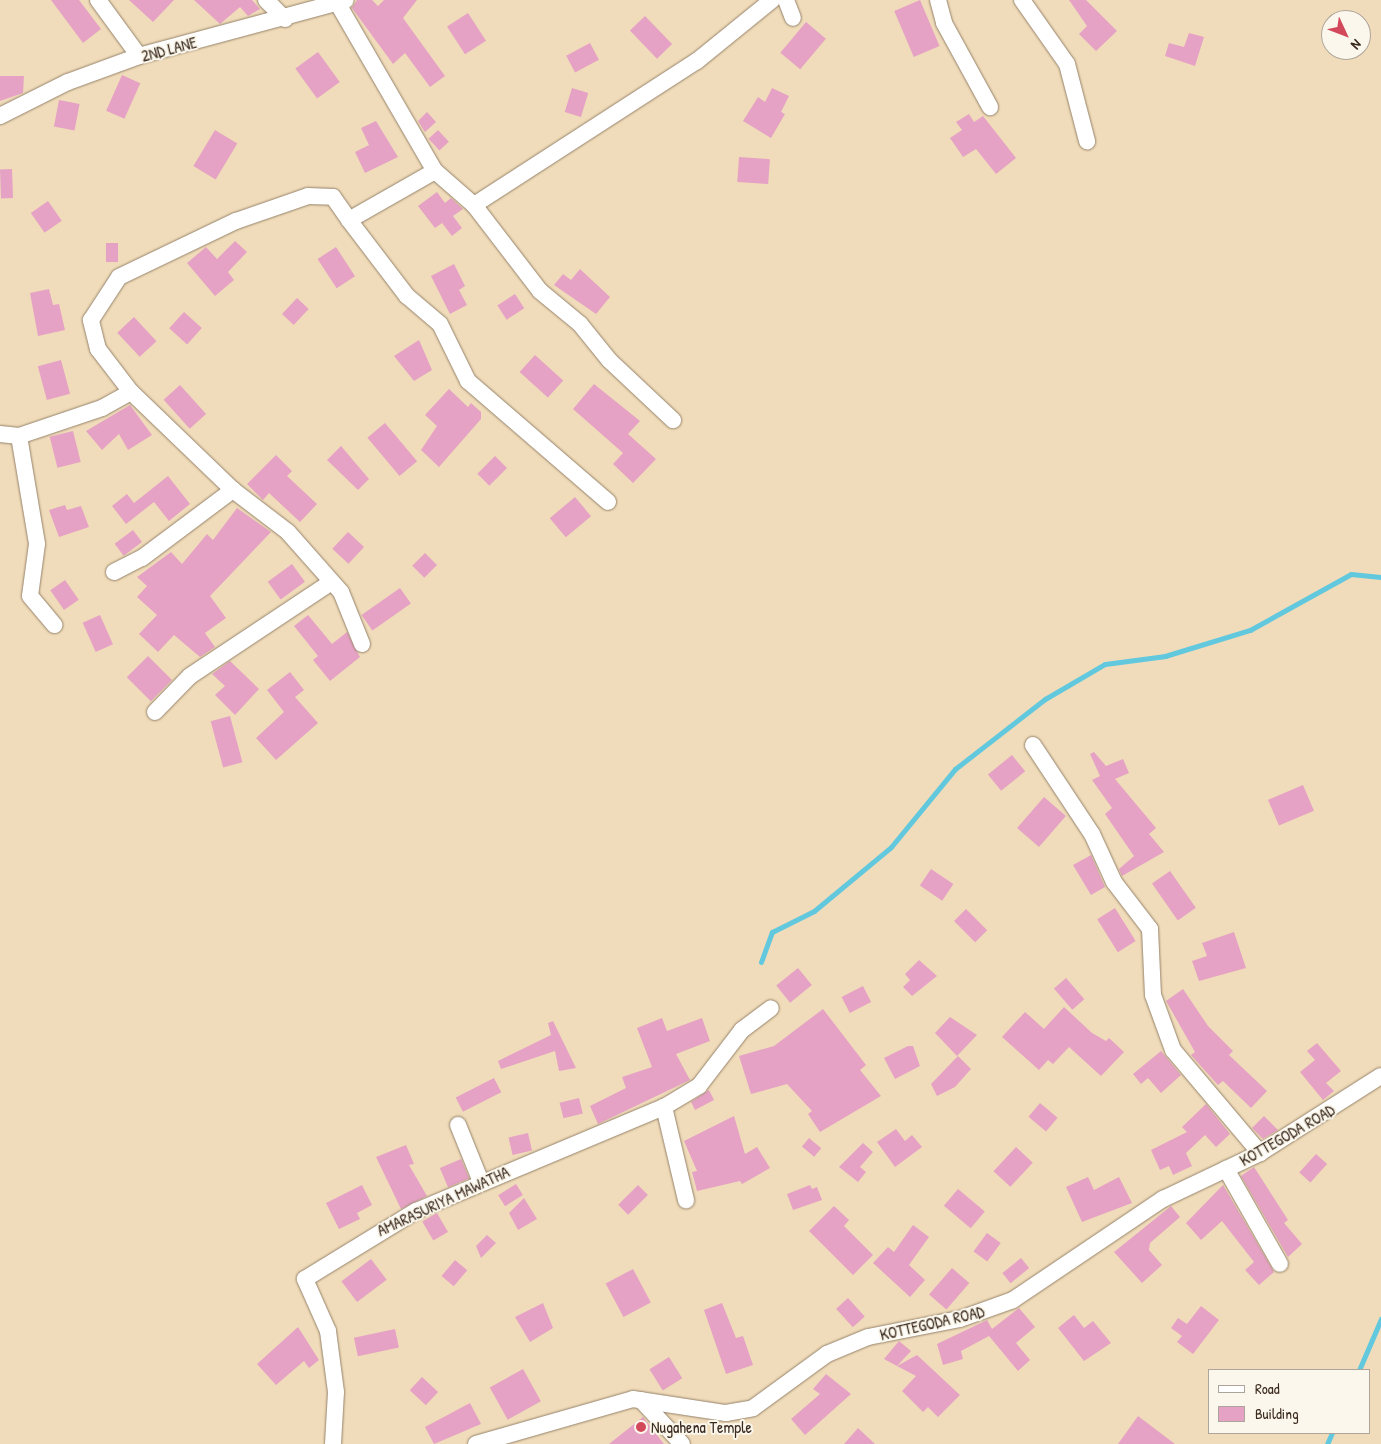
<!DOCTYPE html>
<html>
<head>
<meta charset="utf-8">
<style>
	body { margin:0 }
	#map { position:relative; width:1381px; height:1444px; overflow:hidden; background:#f0dcba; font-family:"Patrick Hand",sans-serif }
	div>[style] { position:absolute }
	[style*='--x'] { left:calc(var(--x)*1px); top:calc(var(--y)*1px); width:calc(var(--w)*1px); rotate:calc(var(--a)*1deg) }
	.stream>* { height:5px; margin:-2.5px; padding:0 2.5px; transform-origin:2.5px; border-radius:2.5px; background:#61c8de }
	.building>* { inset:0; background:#e5a2c4; transform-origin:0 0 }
	.roads { filter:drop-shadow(0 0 1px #96836c) drop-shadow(0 0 1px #96836c) }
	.minor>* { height:16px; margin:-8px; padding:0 8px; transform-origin:8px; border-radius:8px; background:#fff }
	.dots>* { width:14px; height:14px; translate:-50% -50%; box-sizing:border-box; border:2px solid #fbf7ec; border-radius:50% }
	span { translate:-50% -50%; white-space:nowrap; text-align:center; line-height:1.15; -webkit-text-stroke:4px #fbf7ec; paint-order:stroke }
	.street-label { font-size:16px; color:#3b2a1e }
	.poi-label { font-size:16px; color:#3b2a1e }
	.left { translate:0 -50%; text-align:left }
	.legend { position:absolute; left:1208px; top:1369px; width:162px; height:65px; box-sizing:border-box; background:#fbf7ec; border:1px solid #aea59a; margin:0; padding:6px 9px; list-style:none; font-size:15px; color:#3b2a1e }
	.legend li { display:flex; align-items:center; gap:10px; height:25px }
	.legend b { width:25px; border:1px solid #aea59a }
	.north { position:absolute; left:1321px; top:10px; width:50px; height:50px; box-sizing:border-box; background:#fbf7ec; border:1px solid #aea59a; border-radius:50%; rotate:133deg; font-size:14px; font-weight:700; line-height:20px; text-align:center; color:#3b2a1e }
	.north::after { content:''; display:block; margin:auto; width:18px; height:22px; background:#d1495b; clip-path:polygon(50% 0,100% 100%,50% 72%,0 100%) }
</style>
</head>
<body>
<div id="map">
	<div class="stream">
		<i style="--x:761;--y:962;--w:32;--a:-70"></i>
		<i style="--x:772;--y:932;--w:47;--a:-26.6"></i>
		<i style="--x:814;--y:911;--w:100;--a:-39.7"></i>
		<i style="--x:891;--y:847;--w:101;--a:-50.6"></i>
		<i style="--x:955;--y:769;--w:114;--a:-37.9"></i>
		<i style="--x:1045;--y:699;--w:69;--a:-30.3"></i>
		<i style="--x:1105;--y:664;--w:61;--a:-7.6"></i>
		<i style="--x:1165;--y:656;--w:89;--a:-17"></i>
		<i style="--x:1250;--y:630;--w:115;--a:-29"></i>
		<i style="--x:1351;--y:574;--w:30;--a:6"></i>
		<i style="--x:1359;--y:1370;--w:56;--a:-66.7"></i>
		<i style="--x:1327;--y:1444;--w:12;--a:-66"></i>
	</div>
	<div class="building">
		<i style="clip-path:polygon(51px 0,79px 0,101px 29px,83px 43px)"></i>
		<i style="clip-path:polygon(129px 0,174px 0,153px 22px)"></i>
		<i style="clip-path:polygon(194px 0,252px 0,260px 9px,248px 16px,240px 7px,220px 24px)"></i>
		<i style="clip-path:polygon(372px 0,378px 6px,384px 0,417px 0,403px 18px,445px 76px,430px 87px,405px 53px,393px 64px,352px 8px,357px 0)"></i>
		<i style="left:920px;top:0;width:50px;height:28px;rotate:67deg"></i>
		<i style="clip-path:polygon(1069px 0,1086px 0,1117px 31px,1096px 51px,1079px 34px,1087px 26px)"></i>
		<i style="left:468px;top:13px;width:33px;height:25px;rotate:57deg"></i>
		<i style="left:645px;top:16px;width:39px;height:21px;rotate:46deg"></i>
		<i style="left:806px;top:22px;width:26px;height:40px;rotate:40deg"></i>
		<i style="clip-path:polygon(1189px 33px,1204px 37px,1195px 66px,1165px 56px,1169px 43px,1184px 47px)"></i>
		<i style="left:590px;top:43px;width:19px;height:27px;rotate:62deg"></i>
		<i style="left:318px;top:52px;width:37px;height:28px;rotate:54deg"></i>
		<i style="left:122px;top:75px;width:20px;height:39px;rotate:24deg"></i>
		<i style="clip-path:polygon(0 76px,24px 76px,23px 93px,0 101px)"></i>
		<i style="left:572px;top:88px;width:17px;height:25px;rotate:17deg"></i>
		<i style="clip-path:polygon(772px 88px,789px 96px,781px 112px,785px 114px,771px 138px,743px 121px,758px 97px,765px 102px)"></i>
		<i style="left:59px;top:100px;width:21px;height:27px;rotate:11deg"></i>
		<i style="clip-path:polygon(427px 112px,436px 122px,425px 132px,418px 121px)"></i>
		<i style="clip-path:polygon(969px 114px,974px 122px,983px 116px,1016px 158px,996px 174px,976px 149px,963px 157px,950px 138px,962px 130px,956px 122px)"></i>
		<i style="clip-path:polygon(376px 121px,398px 157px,365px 173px,355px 152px,369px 145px,361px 128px)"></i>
		<i style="left:215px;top:130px;width:26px;height:42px;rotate:31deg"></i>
		<i style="left:438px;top:130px;width:16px;height:13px;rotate:47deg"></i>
		<i style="left:739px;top:157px;width:31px;height:25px;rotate:4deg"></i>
		<i style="left:12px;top:169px;width:29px;height:12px;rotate:88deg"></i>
		<i style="clip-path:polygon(437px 192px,445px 203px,451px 198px,463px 209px,453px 216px,462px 228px,452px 236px,442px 223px,435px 228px,418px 206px)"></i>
		<i style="left:48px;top:201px;width:24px;height:21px;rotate:55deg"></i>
		<i style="clip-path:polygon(235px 241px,247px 252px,228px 272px,234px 280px,215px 296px,187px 263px,206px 247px,217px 259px)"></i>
		<i style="left:106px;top:243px;width:12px;height:19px"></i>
		<i style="left:336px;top:247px;width:35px;height:22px;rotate:57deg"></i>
		<i style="clip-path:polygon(454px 264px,465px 286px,459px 290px,467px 305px,450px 314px,431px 276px)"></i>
		<i style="clip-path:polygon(580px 269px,610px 297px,596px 314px,554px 285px,563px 274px,571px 280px)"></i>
		<i style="clip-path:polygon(49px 289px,53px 305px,59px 304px,65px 330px,38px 336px,30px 293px)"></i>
		<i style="left:515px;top:294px;width:17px;height:21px;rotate:57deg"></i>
		<i style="left:297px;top:298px;width:16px;height:22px;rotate:43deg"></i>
		<i style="left:184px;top:312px;width:24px;height:22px;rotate:42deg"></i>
		<i style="left:134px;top:317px;width:33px;height:23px;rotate:47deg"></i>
		<i style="clip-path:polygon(419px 340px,432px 370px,414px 381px,394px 356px)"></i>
		<i style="left:535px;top:355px;width:38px;height:23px;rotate:42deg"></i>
		<i style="left:61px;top:360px;width:35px;height:24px;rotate:75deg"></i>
		<i style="clip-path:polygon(594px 384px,640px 421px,628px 434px,656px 459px,633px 483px,613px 464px,623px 453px,573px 409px)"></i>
		<i style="left:180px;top:385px;width:39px;height:22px;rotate:48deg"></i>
		<i style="clip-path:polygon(449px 389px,468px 407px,471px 403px,481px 412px,481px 419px,439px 467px,421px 450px,437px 426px,425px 415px)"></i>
		<i style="clip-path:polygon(130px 405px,152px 435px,128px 450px,119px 434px,102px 450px,86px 431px)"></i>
		<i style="left:385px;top:423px;width:50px;height:23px;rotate:50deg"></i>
		<i style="left:73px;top:431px;width:32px;height:24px;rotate:76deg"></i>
		<i style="clip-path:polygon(341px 446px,369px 479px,358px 490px,327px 460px)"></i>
		<i style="clip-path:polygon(276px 455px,292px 471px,287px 476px,317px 504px,300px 522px,269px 493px,263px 500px,247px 484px)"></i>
		<i style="left:495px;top:456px;width:17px;height:25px;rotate:45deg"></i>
		<i style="clip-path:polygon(168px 476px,190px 504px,169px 521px,154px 502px,126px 524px,112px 506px,127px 494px,134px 503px)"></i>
		<i style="left:575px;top:497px;width:25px;height:33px;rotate:50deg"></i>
		<i style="clip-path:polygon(65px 505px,67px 510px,81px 506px,89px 527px,59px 537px,49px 510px)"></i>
		<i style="clip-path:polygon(237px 508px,271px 532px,210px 596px,226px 618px,205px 633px,215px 647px,200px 657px,174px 635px,158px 652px,139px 634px,157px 615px,137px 597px,147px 586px,137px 577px,171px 552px,182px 564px,207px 534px,213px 540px)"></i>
		<i style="left:133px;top:530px;width:15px;height:23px;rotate:53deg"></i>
		<i style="left:348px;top:532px;width:22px;height:23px;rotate:43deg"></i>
		<i style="left:425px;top:553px;width:17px;height:18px;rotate:45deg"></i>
		<i style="left:292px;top:564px;width:22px;height:30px;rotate:54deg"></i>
		<i style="left:65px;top:580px;width:24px;height:18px;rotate:55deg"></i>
		<i style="left:400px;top:588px;width:19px;height:47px;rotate:55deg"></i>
		<i style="left:100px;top:615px;width:32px;height:19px;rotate:66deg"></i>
		<i style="clip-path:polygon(308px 615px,332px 644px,347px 632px,360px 657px,330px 681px,313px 660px,318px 656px,294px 626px)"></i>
		<i style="left:148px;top:656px;width:34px;height:30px;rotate:45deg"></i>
		<i style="clip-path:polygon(230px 661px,259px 689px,235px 715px,215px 695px,225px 686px,212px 674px)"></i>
		<i style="clip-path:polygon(290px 672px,304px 690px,295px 697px,318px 723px,276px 760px,256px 738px,284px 712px,267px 690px)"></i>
		<i style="left:230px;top:716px;width:48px;height:20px;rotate:75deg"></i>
		<i style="clip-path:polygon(1094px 752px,1106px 766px,1123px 759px,1129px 773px,1115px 779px,1156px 828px,1149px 834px,1164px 852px,1122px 876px,1119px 869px,1134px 856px,1105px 814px,1112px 808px,1092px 780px,1100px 776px,1090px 754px)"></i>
		<i style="left:1012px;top:755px;width:21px;height:31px;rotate:51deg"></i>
		<i style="left:1303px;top:785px;width:28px;height:38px;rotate:67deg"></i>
		<i style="left:1044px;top:797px;width:29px;height:41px;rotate:41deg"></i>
		<i style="clip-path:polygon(1091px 855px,1105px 887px,1091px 895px,1073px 865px)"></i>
		<i style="left:931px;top:869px;width:27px;height:20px;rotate:34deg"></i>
		<i style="left:1170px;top:871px;width:45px;height:22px;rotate:55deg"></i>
		<i style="left:1115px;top:908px;width:39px;height:21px;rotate:58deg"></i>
		<i style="left:966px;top:909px;width:30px;height:17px;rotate:45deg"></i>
		<i style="clip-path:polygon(1234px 932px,1246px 968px,1199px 981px,1192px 961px,1207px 956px,1202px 943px)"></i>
		<i style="clip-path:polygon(919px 960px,937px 976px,912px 996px,903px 987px,910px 980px,905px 974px)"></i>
		<i style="left:798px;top:968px;width:22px;height:28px;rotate:51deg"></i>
		<i style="left:1066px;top:978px;width:28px;height:16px;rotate:49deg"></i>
		<i style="left:863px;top:986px;width:18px;height:24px;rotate:63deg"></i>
		<i style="clip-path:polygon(1183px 989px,1208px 1026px,1233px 1051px,1229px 1055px,1267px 1091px,1251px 1108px,1223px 1081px,1218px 1085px,1191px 1055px,1195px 1052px,1166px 1001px)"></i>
		<i style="clip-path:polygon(1064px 1007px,1092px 1033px,1106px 1041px,1109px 1038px,1124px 1052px,1101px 1076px,1069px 1047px,1053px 1064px,1048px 1060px,1039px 1070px,1002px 1037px,1025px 1012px,1044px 1029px)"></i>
		<i style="clip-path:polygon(823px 1009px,866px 1065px,860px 1070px,881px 1096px,820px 1132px,808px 1114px,812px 1111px,787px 1084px,751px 1094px,739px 1056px,774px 1046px)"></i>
		<i style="clip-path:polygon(950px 1017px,977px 1035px,957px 1056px,935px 1033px)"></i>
		<i style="clip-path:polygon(662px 1018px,667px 1031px,702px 1018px,710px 1041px,676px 1054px,690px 1080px,598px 1124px,590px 1106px,626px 1088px,622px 1077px,652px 1067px,637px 1028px)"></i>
		<i style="clip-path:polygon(553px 1021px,576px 1068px,559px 1071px,555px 1051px,501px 1069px,498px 1061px,551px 1035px,548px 1023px)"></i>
		<i style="clip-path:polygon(1317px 1043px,1341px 1071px,1326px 1083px,1334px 1091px,1323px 1100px,1300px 1072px,1315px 1060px,1307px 1051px)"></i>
		<i style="clip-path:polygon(908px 1046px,913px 1046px,920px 1066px,895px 1079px,884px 1058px)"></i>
		<i style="clip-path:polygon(1161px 1051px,1181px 1075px,1161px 1093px,1148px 1078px,1141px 1084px,1133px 1074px)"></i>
		<i style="clip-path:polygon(958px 1056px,971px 1069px,955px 1087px,937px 1096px,931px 1084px)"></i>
		<i style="left:494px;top:1078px;width:16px;height:43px;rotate:63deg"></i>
		<i style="clip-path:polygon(709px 1090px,714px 1100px,695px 1110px,691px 1102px)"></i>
		<i style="left:579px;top:1098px;width:16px;height:20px;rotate:76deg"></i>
		<i style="left:1040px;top:1103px;width:23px;height:18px;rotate:40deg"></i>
		<i style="clip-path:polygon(1206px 1104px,1230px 1134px,1216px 1147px,1205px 1135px,1186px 1153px,1192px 1166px,1173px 1175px,1169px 1166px,1160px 1170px,1151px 1150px,1187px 1132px,1182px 1127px)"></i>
		<i style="clip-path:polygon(734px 1116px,745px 1154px,757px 1147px,770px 1168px,742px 1184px,740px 1181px,697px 1191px,692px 1172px,697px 1171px,684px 1141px)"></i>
		<i style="clip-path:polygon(1264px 1116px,1278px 1130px,1263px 1139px,1252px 1128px)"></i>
		<i style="clip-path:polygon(896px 1129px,905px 1141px,912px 1135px,922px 1147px,895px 1167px,877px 1142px)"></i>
		<i style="left:528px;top:1133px;width:18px;height:20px;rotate:77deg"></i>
		<i style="left:809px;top:1138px;width:16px;height:11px;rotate:40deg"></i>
		<i style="clip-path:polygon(863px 1143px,873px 1152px,860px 1167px,866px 1172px,858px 1182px,839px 1167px)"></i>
		<i style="clip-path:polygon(406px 1145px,414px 1164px,409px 1165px,427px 1196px,401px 1209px,376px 1157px)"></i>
		<i style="left:1016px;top:1147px;width:23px;height:33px;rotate:43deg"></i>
		<i style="left:1316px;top:1154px;width:15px;height:25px;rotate:42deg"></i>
		<i style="left:461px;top:1159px;width:21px;height:23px;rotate:67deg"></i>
		<i style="clip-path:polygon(1254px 1167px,1288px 1220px,1284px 1223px,1302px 1244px,1288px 1257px,1241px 1176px)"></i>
		<i style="clip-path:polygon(1088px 1177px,1094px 1190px,1119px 1177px,1132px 1203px,1082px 1222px,1066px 1187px)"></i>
		<i style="left:516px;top:1184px;width:13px;height:21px;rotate:58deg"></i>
		<i style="clip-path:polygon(362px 1185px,372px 1205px,357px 1213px,360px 1219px,339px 1229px,326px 1203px)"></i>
		<i style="left:638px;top:1185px;width:14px;height:28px;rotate:45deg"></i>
		<i style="clip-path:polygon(810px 1185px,812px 1189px,817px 1187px,822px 1200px,793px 1210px,787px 1194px)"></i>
		<i style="clip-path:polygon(1223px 1185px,1274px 1272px,1259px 1285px,1245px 1270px,1254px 1262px,1222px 1221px,1201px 1240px,1186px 1223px)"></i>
		<i style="left:958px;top:1189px;width:35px;height:22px;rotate:40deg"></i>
		<i style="clip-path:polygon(524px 1198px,537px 1219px,518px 1230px,509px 1213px)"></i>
		<i style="clip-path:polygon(834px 1206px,849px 1220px,844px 1226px,873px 1255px,853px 1275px,809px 1231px)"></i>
		<i style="clip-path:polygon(1171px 1206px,1180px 1217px,1150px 1243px,1149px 1250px,1162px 1265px,1142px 1283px,1114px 1252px)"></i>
		<i style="left:437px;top:1213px;width:22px;height:17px;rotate:60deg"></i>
		<i style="clip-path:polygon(913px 1225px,929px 1237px,909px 1265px,925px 1280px,910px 1297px,873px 1263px,888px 1247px,894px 1252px)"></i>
		<i style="left:987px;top:1233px;width:17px;height:23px;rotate:36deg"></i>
		<i style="clip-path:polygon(487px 1235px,496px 1243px,481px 1258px,476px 1246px)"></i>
		<i style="left:1021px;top:1258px;width:13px;height:24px;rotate:51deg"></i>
		<i style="left:371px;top:1259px;width:26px;height:37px;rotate:53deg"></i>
		<i style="left:455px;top:1260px;width:16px;height:21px;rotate:40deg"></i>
		<i style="left:952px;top:1268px;width:23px;height:35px;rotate:41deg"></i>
		<i style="left:633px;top:1269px;width:38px;height:31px;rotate:62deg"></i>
		<i style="left:848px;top:1298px;width:25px;height:16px;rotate:48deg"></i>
		<i style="clip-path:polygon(543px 1303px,553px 1328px,530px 1342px,515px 1317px)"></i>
		<i style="clip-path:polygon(722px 1303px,736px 1338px,743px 1336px,753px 1365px,726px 1374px,704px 1310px)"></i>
		<i style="clip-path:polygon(1201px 1306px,1219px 1320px,1193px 1354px,1177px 1342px,1182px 1336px,1171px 1328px,1178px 1318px,1187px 1324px)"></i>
		<i style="clip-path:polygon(1019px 1308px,1035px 1327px,1016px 1343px,1030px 1360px,1018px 1371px,989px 1336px,961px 1351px,963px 1359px,943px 1365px,937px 1344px,987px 1320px,992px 1329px)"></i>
		<i style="clip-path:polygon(1074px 1315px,1084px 1328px,1093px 1321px,1111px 1343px,1084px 1361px,1058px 1328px)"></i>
		<i style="clip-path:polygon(298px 1327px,319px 1360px,309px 1368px,304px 1361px,276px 1385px,257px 1364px)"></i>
		<i style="left:395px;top:1329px;width:19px;height:42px;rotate:78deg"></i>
		<i style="clip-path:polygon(899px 1341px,911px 1351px,897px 1366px,884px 1359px)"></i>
		<i style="clip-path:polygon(917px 1355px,960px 1395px,938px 1417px,928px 1407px,923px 1412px,902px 1391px,916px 1376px,897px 1366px)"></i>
		<i style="left:669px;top:1357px;width:25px;height:23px;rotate:58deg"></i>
		<i style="left:523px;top:1369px;width:37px;height:38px;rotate:61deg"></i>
		<i style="clip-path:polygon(826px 1374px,851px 1394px,805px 1435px,791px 1419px,820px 1394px,813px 1389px)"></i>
		<i style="left:422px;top:1377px;width:22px;height:18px;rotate:43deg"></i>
		<i style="clip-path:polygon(470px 1403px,481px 1424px,434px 1444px,425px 1427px)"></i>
		<i style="clip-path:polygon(1138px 1416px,1175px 1444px,1118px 1444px)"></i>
		<i style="clip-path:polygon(643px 1417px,664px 1444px,609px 1444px)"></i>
		<i style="clip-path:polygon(858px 1428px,875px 1444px,844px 1444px)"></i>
	</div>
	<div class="roads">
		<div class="minor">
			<i style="--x:98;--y:0;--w:69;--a:53.8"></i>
			<i style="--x:266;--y:0;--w:27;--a:45"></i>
			<i style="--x:786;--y:0;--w:19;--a:69"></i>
			<i style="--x:938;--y:0;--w:24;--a:75"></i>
			<i style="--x:944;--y:23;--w:96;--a:61.3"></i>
			<i style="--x:1022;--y:0;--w:78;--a:54.9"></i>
			<i style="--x:1067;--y:64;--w:80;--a:75.4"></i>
			<i style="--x:338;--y:4;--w:193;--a:59.9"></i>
			<i style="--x:0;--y:116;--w:76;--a:-26.6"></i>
			<i style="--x:68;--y:82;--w:76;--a:-20.1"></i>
			<i style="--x:139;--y:56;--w:214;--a:-15.1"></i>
			<i style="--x:474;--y:205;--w:108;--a:52.5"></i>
			<i style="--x:540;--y:291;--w:52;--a:39.5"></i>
			<i style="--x:580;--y:324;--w:46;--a:51.1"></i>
			<i style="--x:609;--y:360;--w:88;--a:43.2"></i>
			<i style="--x:349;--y:220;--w:96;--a:52.7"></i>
			<i style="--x:407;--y:296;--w:43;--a:40.3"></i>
			<i style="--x:440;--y:324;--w:64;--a:63.8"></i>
			<i style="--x:468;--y:381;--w:185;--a:40.8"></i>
			<i style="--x:0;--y:434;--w:19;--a:6"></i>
			<i style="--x:19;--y:436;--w:88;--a:-18.6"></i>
			<i style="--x:102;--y:408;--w:33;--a:-29"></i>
			<i style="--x:19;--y:436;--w:109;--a:80.5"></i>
			<i style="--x:37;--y:544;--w:52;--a:97.7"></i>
			<i style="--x:30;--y:596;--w:38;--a:50"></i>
			<i style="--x:114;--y:572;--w:31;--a:-27"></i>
			<i style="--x:142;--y:558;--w:114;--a:-36.8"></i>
			<i style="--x:362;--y:644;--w:56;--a:-112"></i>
			<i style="--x:341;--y:592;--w:80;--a:-131.5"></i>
			<i style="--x:288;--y:532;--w:69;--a:-142.6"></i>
			<i style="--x:233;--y:490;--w:141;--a:-136.1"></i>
			<i style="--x:131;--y:392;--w:54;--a:-127.5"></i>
			<i style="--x:98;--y:349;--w:30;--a:-104"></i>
			<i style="--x:91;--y:320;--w:51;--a:-56.9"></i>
			<i style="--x:119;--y:277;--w:130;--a:-25.6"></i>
			<i style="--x:236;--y:221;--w:76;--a:-19.1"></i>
			<i style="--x:308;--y:196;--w:25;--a:2"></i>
			<i style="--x:333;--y:197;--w:28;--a:55"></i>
			<i style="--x:349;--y:220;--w:99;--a:-29.7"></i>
			<i style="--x:435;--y:171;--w:52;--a:41.1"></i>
			<i style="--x:474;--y:205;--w:265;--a:-32.9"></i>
			<i style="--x:697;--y:61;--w:97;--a:-39.1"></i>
			<i style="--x:155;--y:712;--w:50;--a:-45.8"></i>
			<i style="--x:190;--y:676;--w:168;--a:-33.6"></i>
			<i style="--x:1033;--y:745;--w:107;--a:56.5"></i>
			<i style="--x:1092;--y:834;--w:53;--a:65.4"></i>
			<i style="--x:1114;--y:882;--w:59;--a:52.5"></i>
			<i style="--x:1150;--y:929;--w:66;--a:87.4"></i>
			<i style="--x:1153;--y:995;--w:59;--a:70"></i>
			<i style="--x:1173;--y:1050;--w:135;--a:49.8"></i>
			<i style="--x:664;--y:1107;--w:96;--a:76.7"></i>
			<i style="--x:458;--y:1125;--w:61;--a:68"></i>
			<i style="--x:1226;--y:1169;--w:109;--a:60.4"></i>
			<i style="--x:641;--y:1400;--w:60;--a:47"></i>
			<i style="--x:333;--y:1444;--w:52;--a:-86.7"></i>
			<i style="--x:336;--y:1392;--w:62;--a:-97.5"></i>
			<i style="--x:328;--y:1331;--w:57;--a:-113.9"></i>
			<i style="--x:305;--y:1279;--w:130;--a:-31.5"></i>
			<i style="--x:416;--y:1211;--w:269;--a:-22.8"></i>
			<i style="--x:664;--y:1107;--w:41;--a:-31"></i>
			<i style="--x:699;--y:1086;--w:71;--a:-52.5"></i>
			<i style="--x:742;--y:1030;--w:36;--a:-37"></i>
			<i style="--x:476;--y:1444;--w:163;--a:-16"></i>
			<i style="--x:633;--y:1399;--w:94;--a:8.6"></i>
			<i style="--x:726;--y:1413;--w:27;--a:-10"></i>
			<i style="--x:753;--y:1408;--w:92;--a:-36.1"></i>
			<i style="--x:827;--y:1354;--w:44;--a:-22.5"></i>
			<i style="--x:868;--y:1337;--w:94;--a:-11.1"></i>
			<i style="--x:960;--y:1319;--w:56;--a:-19.7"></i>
			<i style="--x:1013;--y:1300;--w:181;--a:-34"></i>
			<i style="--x:1163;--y:1199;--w:107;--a:-25.4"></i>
			<i style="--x:1260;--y:1153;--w:143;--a:-32.5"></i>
		</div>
	</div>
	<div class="dots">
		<i style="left:641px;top:1427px;background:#d1495b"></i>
	</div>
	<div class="street-label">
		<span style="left:169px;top:49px;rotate:-15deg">2ND LANE</span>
		<span style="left:1287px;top:1135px;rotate:-30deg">KOTTEGODA ROAD</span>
		<span style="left:443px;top:1201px;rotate:-25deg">AMARASURIYA MAWATHA</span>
		<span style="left:932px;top:1323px;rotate:-13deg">KOTTEGODA ROAD</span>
	</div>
	<div class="poi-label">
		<span class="left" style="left:651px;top:1427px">Nugahena Temple</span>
	</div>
	<ul class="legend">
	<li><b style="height:6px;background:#fff"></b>Road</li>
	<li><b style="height:14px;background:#e5a2c4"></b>Building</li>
	</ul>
	<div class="north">N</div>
</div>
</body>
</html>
